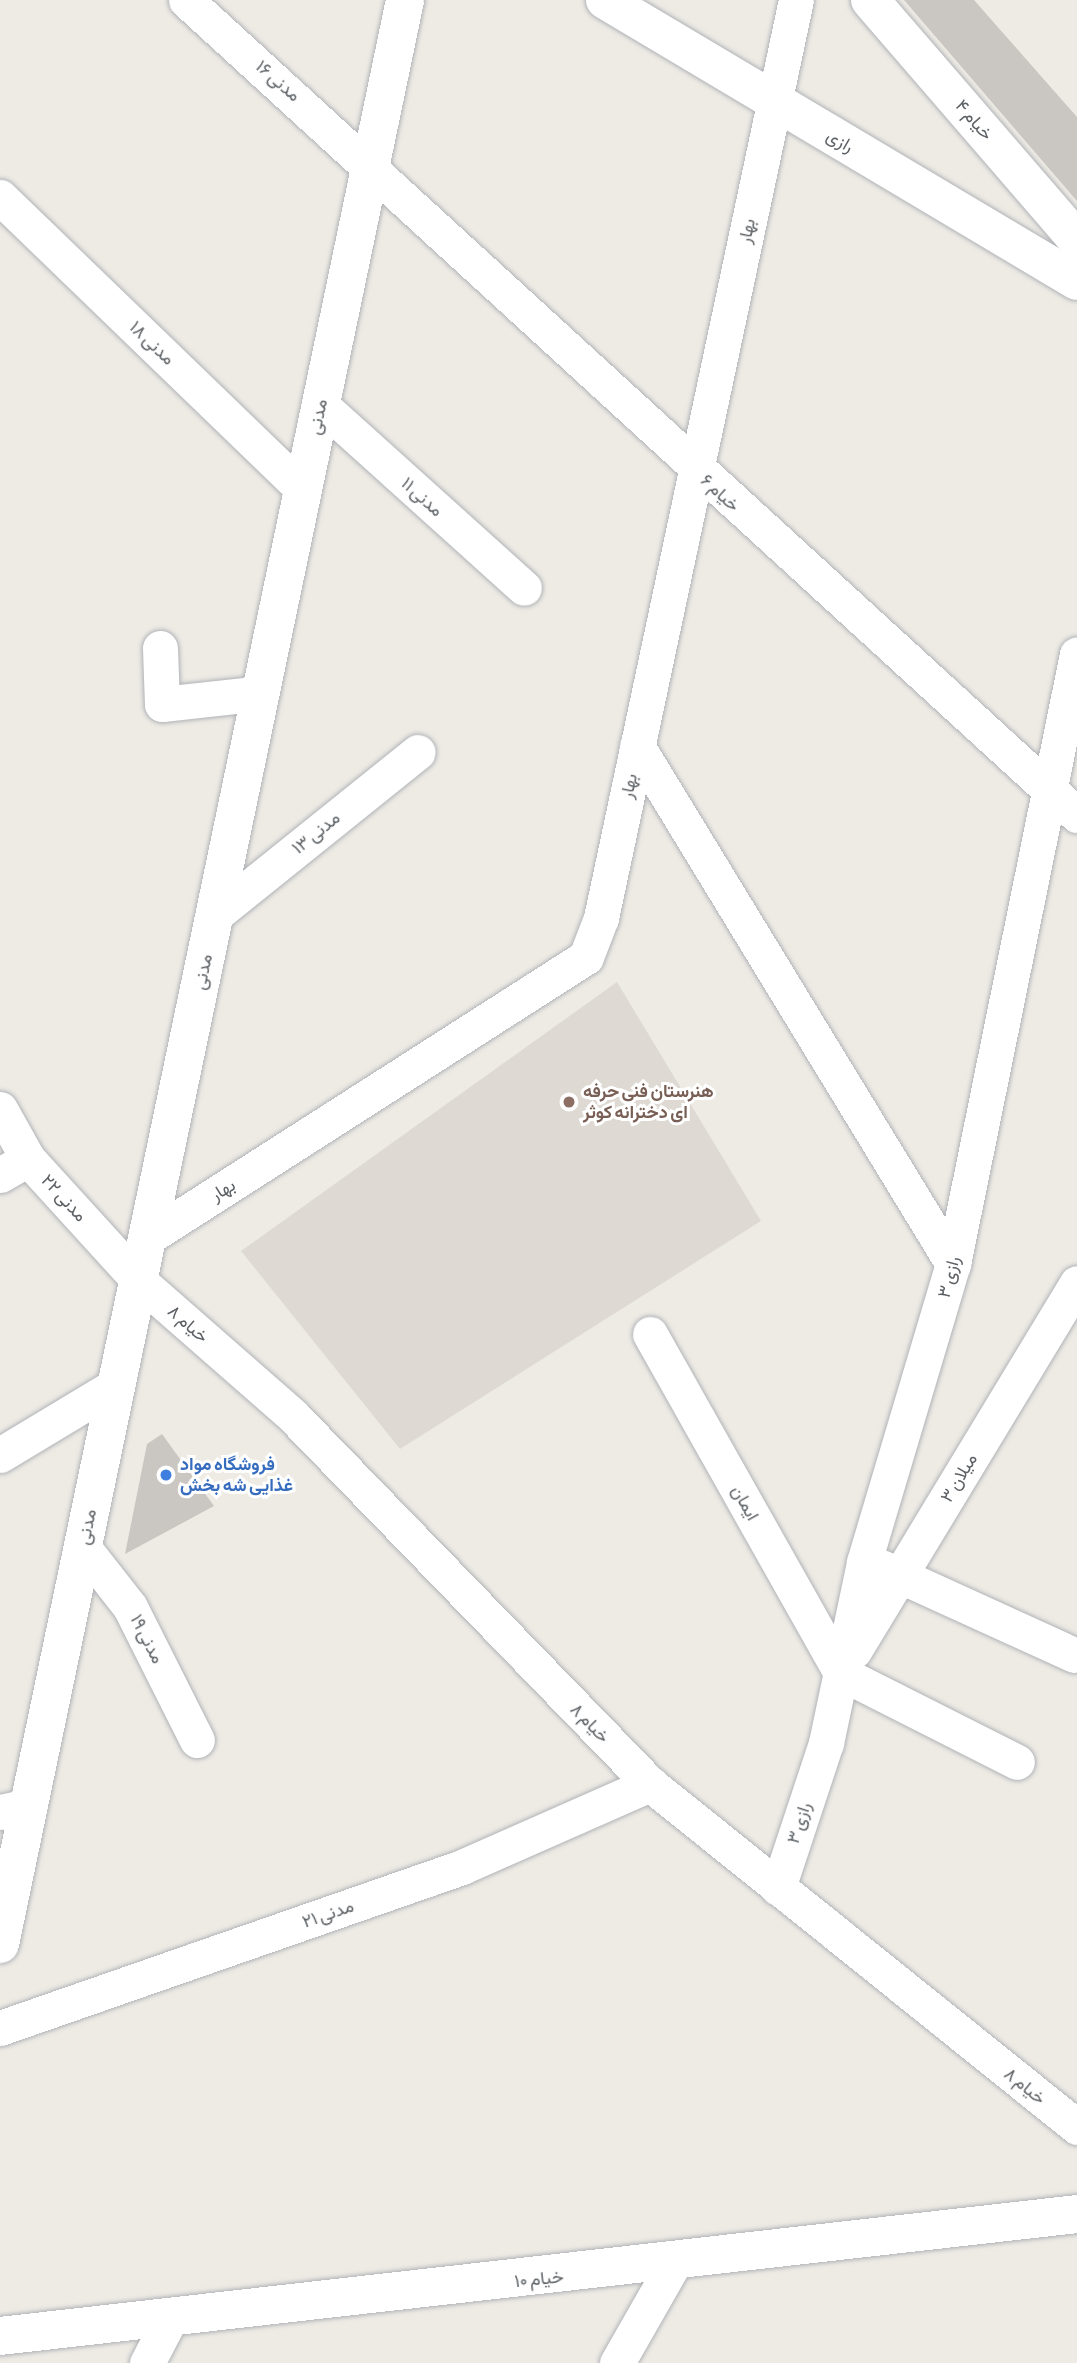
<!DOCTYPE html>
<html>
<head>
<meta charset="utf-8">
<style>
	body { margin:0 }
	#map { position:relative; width:1077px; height:2363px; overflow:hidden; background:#eeebe5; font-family:"Asap Condensed",Vazirmatn,sans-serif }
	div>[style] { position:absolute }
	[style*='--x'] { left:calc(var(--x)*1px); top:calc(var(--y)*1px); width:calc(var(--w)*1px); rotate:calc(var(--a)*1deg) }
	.education>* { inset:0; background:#dedad3 }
	.building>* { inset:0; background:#cac6c1 }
	.roads { filter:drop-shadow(0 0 2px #b0b3b7) drop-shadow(0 0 2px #b0b3b7) }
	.minor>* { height:35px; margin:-17.5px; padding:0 17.5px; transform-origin:17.5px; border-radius:17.5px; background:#fff }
	.tertiary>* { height:38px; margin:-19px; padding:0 19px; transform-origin:19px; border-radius:19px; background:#fff }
	.secondary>* { height:38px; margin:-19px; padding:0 19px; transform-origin:19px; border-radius:19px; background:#fff }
	.dots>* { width:19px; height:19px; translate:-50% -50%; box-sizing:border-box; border:4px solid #fff; border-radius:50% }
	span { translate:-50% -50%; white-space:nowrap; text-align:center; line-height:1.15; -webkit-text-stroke:6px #fff; paint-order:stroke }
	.street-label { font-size:18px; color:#5d6165 }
	.education-label { font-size:18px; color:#785e54; font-weight:700 }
	.left { translate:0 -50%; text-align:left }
	.shop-label { font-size:18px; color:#366cbe; font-weight:700 }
</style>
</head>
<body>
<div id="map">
	<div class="education">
		<i style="clip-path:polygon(617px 982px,761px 1221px,400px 1449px,241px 1251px)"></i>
	</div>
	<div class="building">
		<i style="clip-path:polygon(904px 0,974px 0,1077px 117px,1077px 201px)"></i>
		<i style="clip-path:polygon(162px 1434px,214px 1506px,125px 1554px,147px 1444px)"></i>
	</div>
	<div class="roads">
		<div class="minor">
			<i style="--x:186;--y:0;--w:1208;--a:42.45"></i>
			<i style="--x:0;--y:197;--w:421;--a:44"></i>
			<i style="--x:321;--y:405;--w:273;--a:42"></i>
			<i style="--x:160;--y:648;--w:56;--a:88"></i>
			<i style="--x:162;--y:704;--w:100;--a:-6.3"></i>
			<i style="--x:637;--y:746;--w:607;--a:58.62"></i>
			<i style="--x:215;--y:915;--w:260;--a:-38.8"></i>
			<i style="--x:0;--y:1109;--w:57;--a:60.8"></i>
			<i style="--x:28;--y:1159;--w:164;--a:47.7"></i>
			<i style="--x:138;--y:1280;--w:205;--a:41.2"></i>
			<i style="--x:292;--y:1415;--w:514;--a:45.87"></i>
			<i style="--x:650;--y:1784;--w:548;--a:38.77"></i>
			<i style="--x:0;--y:1175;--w:32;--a:-30"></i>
			<i style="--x:147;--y:1238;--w:521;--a:-32.62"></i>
			<i style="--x:586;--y:957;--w:42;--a:-69"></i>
			<i style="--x:601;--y:918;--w:938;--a:-78.01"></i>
			<i style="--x:650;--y:1334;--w:389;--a:60.6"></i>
			<i style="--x:0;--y:1455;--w:135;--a:-31.1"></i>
			<i style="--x:83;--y:1547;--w:76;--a:51.9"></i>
			<i style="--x:130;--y:1607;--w:149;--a:63.3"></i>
			<i style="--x:881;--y:1567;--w:212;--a:24.5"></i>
			<i style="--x:854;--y:1651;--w:430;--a:-58.8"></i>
			<i style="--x:841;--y:1673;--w:197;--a:26.8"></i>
			<i style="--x:0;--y:1812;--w:30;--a:-12"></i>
			<i style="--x:778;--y:1888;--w:153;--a:-71.7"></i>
			<i style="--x:826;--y:1743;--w:185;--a:-78.1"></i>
			<i style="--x:864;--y:1562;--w:311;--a:-73.4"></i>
			<i style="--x:953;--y:1264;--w:622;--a:-78.51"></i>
			<i style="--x:0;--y:2028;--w:489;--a:-19.2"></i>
			<i style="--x:462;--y:1867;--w:206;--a:-23.8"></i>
			<i style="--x:147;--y:2363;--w:50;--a:-62.4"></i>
			<i style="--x:617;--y:2363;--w:113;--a:-60.3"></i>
		</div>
		<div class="tertiary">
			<i style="--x:605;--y:0;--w:549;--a:30.77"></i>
			<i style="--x:870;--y:0;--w:317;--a:49.2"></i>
			<i style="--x:0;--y:2336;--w:1084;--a:-6.46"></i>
		</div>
		<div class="secondary">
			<i style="--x:0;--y:1944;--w:1986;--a:-78.23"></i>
		</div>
	</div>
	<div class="dots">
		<i style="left:569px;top:1102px;background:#8d6e63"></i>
		<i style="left:166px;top:1475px;background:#3f7fe0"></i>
	</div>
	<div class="street-label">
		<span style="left:278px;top:81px;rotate:41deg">مدنی ۱۶</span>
		<span style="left:974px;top:120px;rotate:49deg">خیام ۴</span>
		<span style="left:840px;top:141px;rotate:30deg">رازی</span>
		<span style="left:747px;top:231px;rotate:-78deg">بهار</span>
		<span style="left:152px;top:343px;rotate:44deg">مدنی ۱۸</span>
		<span style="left:318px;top:417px;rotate:-78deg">مدنی</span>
		<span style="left:720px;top:493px;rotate:42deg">خیام ۶</span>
		<span style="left:422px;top:497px;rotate:42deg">مدنی ۱۱</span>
		<span style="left:629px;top:786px;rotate:-78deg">بهار</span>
		<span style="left:316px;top:833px;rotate:-39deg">مدنی ۱۳</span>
		<span style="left:203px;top:972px;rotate:-78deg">مدنی</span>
		<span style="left:223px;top:1190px;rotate:-32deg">بهار</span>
		<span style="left:64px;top:1198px;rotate:47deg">مدنی ۲۲</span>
		<span style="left:949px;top:1277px;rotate:-75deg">رازی ۳</span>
		<span style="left:188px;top:1324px;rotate:41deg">خیام ۸</span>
		<span style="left:959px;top:1478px;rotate:-59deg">میلان ۳</span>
		<span style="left:745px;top:1503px;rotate:61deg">ایمان</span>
		<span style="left:87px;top:1527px;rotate:-78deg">مدنی</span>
		<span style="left:147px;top:1639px;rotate:63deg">مدنی ۱۹</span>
		<span style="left:590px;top:1723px;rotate:46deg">خیام ۸</span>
		<span style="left:799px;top:1823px;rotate:-72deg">رازی ۳</span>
		<span style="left:328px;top:1914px;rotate:-19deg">مدنی ۲۱</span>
		<span style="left:1025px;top:2086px;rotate:39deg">خیام ۸</span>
		<span style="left:539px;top:2279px;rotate:-6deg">خیام ۱۰</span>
	</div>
	<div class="education-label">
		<span class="left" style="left:583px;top:1102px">هنرستان فنی حرفه<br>ای دخترانه کوثر</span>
	</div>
	<div class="shop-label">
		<span class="left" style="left:180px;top:1475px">فروشگاه مواد<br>غذایی شه بخش</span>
	</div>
</div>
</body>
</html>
